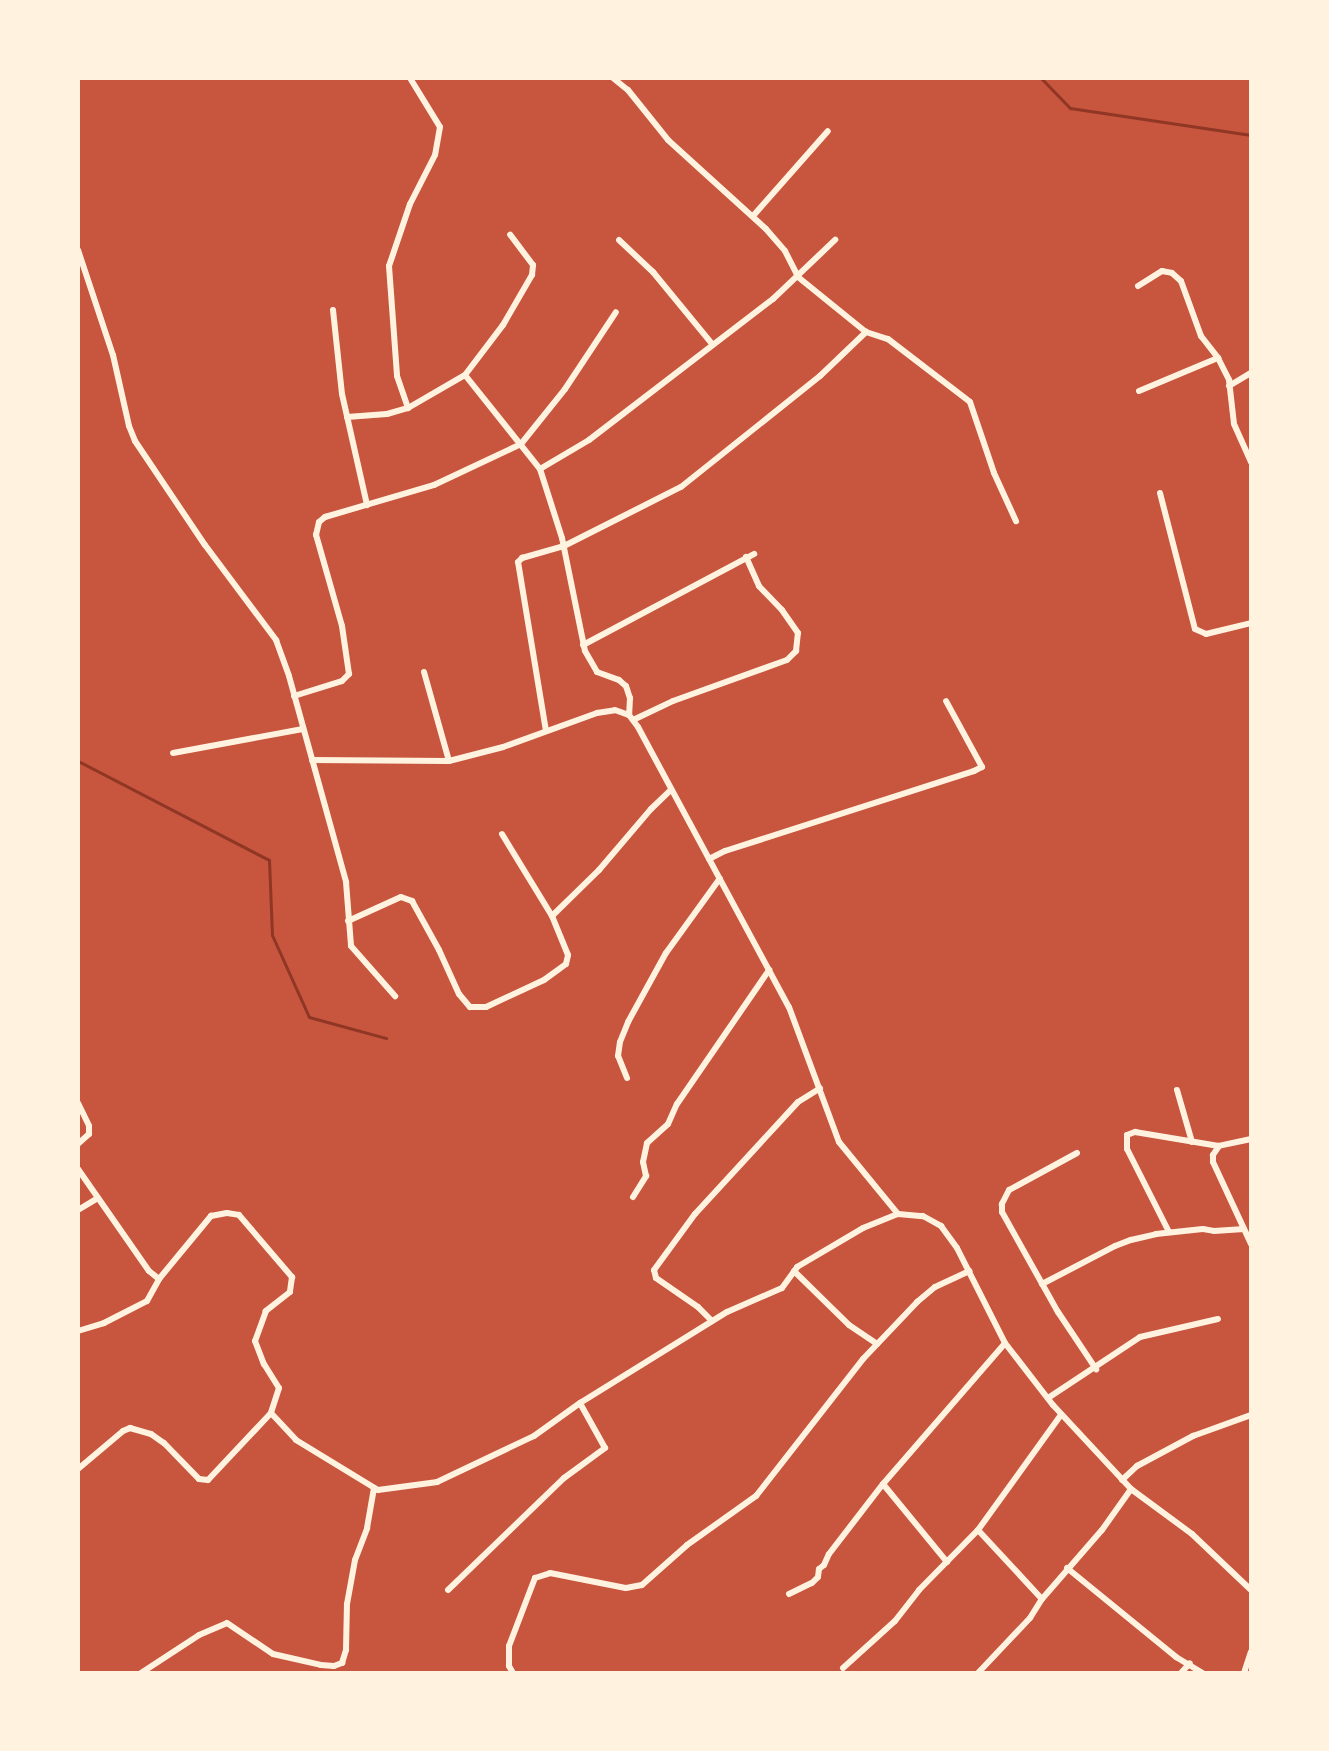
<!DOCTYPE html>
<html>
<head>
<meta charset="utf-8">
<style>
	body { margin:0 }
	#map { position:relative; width:1329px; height:1751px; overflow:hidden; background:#c8553d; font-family:Manrope,sans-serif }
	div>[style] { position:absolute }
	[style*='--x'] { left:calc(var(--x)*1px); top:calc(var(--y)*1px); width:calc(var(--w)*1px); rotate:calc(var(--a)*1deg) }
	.stream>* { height:3px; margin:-1.5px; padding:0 1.5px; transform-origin:1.5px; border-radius:1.5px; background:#8f3625 }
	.minor>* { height:6px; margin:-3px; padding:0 3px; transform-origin:3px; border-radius:3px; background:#fff3e0 }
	span { translate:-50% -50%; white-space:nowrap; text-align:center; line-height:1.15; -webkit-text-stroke:4.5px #fff3e0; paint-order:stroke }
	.frame { position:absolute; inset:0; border:80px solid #fff3e0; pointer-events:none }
</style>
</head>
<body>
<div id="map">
	<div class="stream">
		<i style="--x:1041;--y:78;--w:42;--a:46"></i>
		<i style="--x:1070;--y:108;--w:183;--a:8.5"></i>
		<i style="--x:78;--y:761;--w:215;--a:27.4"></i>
		<i style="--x:269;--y:860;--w:75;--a:87.7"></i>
		<i style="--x:272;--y:935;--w:90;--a:65.7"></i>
		<i style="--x:309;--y:1017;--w:80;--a:15.3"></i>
	</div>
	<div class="minor">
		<i style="--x:410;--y:78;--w:57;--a:58.5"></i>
		<i style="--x:440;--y:127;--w:28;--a:100"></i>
		<i style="--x:435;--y:155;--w:55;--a:117"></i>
		<i style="--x:410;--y:204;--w:65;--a:108.7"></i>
		<i style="--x:389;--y:266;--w:110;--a:85.8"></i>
		<i style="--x:397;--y:376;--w:34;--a:71"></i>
		<i style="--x:408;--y:408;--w:66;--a:-30.1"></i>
		<i style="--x:465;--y:375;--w:63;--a:-52.8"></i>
		<i style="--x:503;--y:325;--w:58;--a:-59.9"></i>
		<i style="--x:532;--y:275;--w:10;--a:-84"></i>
		<i style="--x:533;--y:265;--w:38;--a:-127"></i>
		<i style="--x:613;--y:78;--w:19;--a:39"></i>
		<i style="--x:628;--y:90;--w:64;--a:51.3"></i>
		<i style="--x:668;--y:140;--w:132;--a:42.2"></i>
		<i style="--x:766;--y:229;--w:29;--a:49"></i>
		<i style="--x:785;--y:251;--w:29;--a:63"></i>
		<i style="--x:798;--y:277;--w:87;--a:39"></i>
		<i style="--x:866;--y:332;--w:23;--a:18"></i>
		<i style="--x:888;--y:339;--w:103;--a:37.5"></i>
		<i style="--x:970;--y:402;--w:75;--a:71.3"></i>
		<i style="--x:994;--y:473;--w:53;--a:65.4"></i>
		<i style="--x:753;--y:216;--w:113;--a:-48.6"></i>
		<i style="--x:619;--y:240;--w:47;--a:43.3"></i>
		<i style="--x:653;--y:272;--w:94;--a:50.6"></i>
		<i style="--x:78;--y:250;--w:111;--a:71.6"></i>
		<i style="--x:113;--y:355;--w:73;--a:77.3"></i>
		<i style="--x:129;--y:426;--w:16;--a:68"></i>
		<i style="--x:135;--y:441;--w:125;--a:56.1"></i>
		<i style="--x:205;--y:545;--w:119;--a:53.2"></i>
		<i style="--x:276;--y:640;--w:38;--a:70"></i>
		<i style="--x:289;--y:676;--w:214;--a:74.5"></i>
		<i style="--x:346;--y:882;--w:64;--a:85.5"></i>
		<i style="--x:351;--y:946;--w:67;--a:48.7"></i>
		<i style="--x:1138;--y:286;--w:28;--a:-32"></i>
		<i style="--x:1162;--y:271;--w:10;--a:11"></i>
		<i style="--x:1172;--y:273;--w:12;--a:42"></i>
		<i style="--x:1181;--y:281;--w:59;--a:70"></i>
		<i style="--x:1201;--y:336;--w:28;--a:52"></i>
		<i style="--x:1218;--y:358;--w:25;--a:63"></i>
		<i style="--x:1229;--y:380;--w:44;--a:83.5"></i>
		<i style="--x:1234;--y:424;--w:42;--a:65.9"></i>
		<i style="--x:333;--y:310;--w:84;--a:83.9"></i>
		<i style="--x:342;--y:394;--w:114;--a:77.3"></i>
		<i style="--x:465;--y:375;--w:120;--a:51.4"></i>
		<i style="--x:540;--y:469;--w:72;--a:72.3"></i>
		<i style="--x:562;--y:538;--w:115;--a:78.5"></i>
		<i style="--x:585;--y:651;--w:24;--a:60"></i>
		<i style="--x:597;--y:672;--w:23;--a:20"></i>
		<i style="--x:619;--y:680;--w:9;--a:41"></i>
		<i style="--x:626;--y:686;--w:13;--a:72"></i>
		<i style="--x:630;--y:698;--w:17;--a:93"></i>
		<i style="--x:1229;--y:386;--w:26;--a:-31"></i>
		<i style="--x:1139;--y:391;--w:86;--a:-22.7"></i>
		<i style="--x:347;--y:417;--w:40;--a:-4.3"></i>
		<i style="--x:387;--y:414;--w:22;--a:-16"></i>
		<i style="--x:540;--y:469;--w:57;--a:-30.6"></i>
		<i style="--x:589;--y:440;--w:232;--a:-37.5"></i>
		<i style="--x:773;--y:299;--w:86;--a:-43.6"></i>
		<i style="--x:1160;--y:493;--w:140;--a:75.6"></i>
		<i style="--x:1195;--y:629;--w:12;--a:24"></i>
		<i style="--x:1206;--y:634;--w:46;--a:-13.7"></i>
		<i style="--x:583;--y:645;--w:194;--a:-28"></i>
		<i style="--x:424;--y:672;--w:92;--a:74.3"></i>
		<i style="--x:294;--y:696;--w:50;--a:-17.4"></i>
		<i style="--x:342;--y:681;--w:10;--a:-45"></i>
		<i style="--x:349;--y:674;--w:49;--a:-98.3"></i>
		<i style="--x:342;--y:626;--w:95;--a:-105.9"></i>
		<i style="--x:316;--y:535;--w:13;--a:-77"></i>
		<i style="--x:319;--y:522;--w:8;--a:-40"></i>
		<i style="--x:325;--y:517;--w:114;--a:-16.4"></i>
		<i style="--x:434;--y:485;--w:96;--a:-25.2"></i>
		<i style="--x:521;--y:444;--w:70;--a:-51.3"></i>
		<i style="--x:565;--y:389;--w:92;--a:-56.5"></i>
		<i style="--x:633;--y:720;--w:44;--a:-25.4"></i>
		<i style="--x:673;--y:701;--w:121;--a:-19.8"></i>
		<i style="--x:787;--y:660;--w:13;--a:-45"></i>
		<i style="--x:796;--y:651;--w:18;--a:-84"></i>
		<i style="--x:798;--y:633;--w:28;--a:-125"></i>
		<i style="--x:782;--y:610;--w:33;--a:-134"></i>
		<i style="--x:759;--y:586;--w:32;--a:-114"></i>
		<i style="--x:546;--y:731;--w:171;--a:-99.4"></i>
		<i style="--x:518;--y:562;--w:6;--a:-45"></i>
		<i style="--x:522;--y:558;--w:44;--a:-15.9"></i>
		<i style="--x:564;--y:546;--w:131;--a:-26.8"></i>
		<i style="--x:681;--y:487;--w:178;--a:-38.6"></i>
		<i style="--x:820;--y:376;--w:64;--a:-43.7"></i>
		<i style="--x:173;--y:753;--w:132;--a:-10.5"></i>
		<i style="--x:312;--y:760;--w:137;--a:0.4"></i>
		<i style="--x:449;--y:761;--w:56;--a:-14.5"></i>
		<i style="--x:503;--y:747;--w:100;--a:-19.9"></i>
		<i style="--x:597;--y:713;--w:18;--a:-9"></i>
		<i style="--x:615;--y:710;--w:15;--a:20"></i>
		<i style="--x:629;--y:715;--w:15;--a:53"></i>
		<i style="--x:638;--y:727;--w:318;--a:61.7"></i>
		<i style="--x:789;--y:1007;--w:144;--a:69.7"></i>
		<i style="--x:839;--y:1142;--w:93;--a:50.7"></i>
		<i style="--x:709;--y:859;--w:18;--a:-27"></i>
		<i style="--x:725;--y:851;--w:262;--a:-17.8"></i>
		<i style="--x:974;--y:771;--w:9;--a:-27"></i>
		<i style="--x:982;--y:767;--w:75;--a:-118.6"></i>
		<i style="--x:552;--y:916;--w:66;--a:-44.4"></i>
		<i style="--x:599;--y:870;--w:80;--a:-49.6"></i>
		<i style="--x:651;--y:809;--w:28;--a:-44"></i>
		<i style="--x:348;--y:921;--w:58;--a:-24.4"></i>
		<i style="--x:401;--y:897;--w:12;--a:20"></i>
		<i style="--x:412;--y:901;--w:56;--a:61.1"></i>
		<i style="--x:439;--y:950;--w:48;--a:65.6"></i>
		<i style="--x:459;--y:994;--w:17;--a:50"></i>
		<i style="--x:470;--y:1007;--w:16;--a:0"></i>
		<i style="--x:486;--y:1007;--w:64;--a:-25"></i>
		<i style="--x:544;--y:980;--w:27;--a:-36"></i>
		<i style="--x:566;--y:964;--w:9;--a:-77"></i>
		<i style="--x:568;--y:955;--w:42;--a:-112.3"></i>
		<i style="--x:552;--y:916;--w:96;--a:-121.4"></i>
		<i style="--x:627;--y:1078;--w:24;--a:-112"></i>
		<i style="--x:618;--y:1056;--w:14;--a:-82"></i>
		<i style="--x:620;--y:1042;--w:22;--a:-68"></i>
		<i style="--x:628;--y:1022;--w:79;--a:-61.2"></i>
		<i style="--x:666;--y:953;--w:92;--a:-54.2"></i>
		<i style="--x:1177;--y:1090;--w:54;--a:73.9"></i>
		<i style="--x:78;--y:1103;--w:25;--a:64"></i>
		<i style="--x:89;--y:1126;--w:8;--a:90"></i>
		<i style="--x:89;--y:1134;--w:15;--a:138"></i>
		<i style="--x:1251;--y:1139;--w:33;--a:168"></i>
		<i style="--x:1219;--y:1146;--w:11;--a:124"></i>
		<i style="--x:1213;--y:1155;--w:7;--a:90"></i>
		<i style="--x:1213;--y:1162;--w:90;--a:65.1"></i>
		<i style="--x:1077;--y:1153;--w:77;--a:151.4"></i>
		<i style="--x:1009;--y:1190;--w:16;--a:117"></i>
		<i style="--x:1002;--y:1204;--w:8;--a:90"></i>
		<i style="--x:1002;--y:1212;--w:115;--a:60.8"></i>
		<i style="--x:1058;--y:1312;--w:69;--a:56.3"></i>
		<i style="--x:78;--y:1169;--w:124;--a:55.2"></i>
		<i style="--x:149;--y:1271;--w:13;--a:39"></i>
		<i style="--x:159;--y:1279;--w:82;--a:-50.5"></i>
		<i style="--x:211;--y:1216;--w:16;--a:-11"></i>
		<i style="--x:227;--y:1213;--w:12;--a:9"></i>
		<i style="--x:239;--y:1215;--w:82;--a:49.5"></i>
		<i style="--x:292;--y:1277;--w:15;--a:98"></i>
		<i style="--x:290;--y:1292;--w:31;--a:142"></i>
		<i style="--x:266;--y:1311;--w:32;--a:110"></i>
		<i style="--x:255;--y:1341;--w:25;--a:69"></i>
		<i style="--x:264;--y:1364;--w:28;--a:58"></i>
		<i style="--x:279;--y:1388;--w:26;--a:108"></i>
		<i style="--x:271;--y:1413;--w:37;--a:47"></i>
		<i style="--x:296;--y:1440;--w:96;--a:31.4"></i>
		<i style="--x:378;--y:1490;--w:60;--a:-7.7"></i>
		<i style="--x:437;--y:1482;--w:107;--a:-25.4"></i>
		<i style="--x:534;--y:1436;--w:57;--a:-35.7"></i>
		<i style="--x:580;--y:1403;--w:173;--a:-31.8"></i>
		<i style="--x:727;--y:1312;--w:60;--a:-23.6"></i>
		<i style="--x:782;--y:1288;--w:26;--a:-54"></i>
		<i style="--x:797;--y:1267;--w:77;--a:-30.6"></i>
		<i style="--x:863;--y:1228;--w:38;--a:-22"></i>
		<i style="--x:898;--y:1214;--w:25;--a:5"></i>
		<i style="--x:923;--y:1216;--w:21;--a:29"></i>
		<i style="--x:941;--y:1226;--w:27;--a:54"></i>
		<i style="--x:957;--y:1248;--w:106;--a:63.2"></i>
		<i style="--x:1005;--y:1343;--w:78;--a:52.3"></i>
		<i style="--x:1053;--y:1405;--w:115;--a:47.1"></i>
		<i style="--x:1131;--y:1489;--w:76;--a:36.4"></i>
		<i style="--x:1192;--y:1534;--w:81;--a:43.5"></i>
		<i style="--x:633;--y:1197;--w:25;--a:-58"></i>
		<i style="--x:646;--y:1176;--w:14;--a:-102"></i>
		<i style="--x:643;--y:1162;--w:19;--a:-78"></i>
		<i style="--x:647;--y:1143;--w:28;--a:-42"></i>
		<i style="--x:668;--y:1124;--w:22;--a:-66"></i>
		<i style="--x:677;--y:1104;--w:163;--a:-55.5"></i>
		<i style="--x:78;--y:1210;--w:23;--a:-31"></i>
		<i style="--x:1169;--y:1232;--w:93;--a:-116.8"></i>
		<i style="--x:1127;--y:1149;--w:14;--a:-90"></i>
		<i style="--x:1127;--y:1135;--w:9;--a:-21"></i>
		<i style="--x:1135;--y:1132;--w:85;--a:9.5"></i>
		<i style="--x:794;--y:1271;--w:77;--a:44.5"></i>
		<i style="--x:849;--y:1325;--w:34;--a:34"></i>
		<i style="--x:1042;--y:1284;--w:82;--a:-27.5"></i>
		<i style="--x:1115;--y:1246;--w:17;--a:-21"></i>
		<i style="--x:1131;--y:1240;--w:26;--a:-13"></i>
		<i style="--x:1156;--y:1234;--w:47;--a:-6.1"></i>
		<i style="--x:1203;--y:1229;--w:11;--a:10"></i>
		<i style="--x:1214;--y:1231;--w:30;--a:-4"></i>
		<i style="--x:712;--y:1321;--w:20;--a:-135"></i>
		<i style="--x:698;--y:1307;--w:51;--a:-145.4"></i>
		<i style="--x:656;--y:1278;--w:8;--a:-104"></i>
		<i style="--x:654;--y:1270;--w:69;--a:-53.8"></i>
		<i style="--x:695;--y:1214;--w:152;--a:-47.4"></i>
		<i style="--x:798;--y:1102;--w:26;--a:-32"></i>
		<i style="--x:78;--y:1331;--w:27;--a:-17"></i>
		<i style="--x:104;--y:1323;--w:48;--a:-27.1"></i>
		<i style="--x:147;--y:1301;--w:25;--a:-61"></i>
		<i style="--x:1048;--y:1398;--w:110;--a:-33.5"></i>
		<i style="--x:1140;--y:1337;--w:80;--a:-13"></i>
		<i style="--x:78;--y:1469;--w:59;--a:-40.2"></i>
		<i style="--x:123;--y:1431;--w:8;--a:-23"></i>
		<i style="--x:130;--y:1428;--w:22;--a:16"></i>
		<i style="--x:151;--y:1434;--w:16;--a:35"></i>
		<i style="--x:164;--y:1443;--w:50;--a:45.8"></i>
		<i style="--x:199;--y:1479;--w:9;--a:6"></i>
		<i style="--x:208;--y:1480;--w:92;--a:-46.8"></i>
		<i style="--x:1122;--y:1480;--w:21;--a:-43"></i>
		<i style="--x:1137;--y:1466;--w:64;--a:-28.2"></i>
		<i style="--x:1193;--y:1436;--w:62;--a:-19.9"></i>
		<i style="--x:883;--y:1484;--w:101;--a:50.6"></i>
		<i style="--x:978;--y:1530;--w:94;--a:47.2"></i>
		<i style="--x:1067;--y:1568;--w:141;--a:39.2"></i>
		<i style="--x:1176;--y:1657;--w:31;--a:31"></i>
		<i style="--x:448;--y:1590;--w:161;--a:-44"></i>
		<i style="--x:564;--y:1478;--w:51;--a:-36.2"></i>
		<i style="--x:605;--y:1448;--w:51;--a:-119.1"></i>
		<i style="--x:789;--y:1594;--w:25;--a:-26"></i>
		<i style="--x:812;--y:1583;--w:8;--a:-45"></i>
		<i style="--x:818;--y:1577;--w:8;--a:-83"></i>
		<i style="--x:819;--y:1569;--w:6;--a:-39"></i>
		<i style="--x:824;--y:1565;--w:12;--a:-66"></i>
		<i style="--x:829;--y:1554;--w:88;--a:-52.4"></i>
		<i style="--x:883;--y:1484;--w:186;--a:-49.1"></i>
		<i style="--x:843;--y:1668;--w:70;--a:-42.1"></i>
		<i style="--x:895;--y:1621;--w:39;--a:-52"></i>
		<i style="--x:919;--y:1590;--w:84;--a:-45.5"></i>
		<i style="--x:978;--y:1530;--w:142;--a:-54.2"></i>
		<i style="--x:141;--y:1673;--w:69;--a:-33.2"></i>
		<i style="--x:199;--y:1635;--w:30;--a:-23"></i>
		<i style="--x:227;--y:1623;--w:55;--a:34"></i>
		<i style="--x:273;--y:1654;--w:49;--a:12.9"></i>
		<i style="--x:321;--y:1665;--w:13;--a:4"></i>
		<i style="--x:334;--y:1666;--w:9;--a:-21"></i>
		<i style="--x:342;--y:1663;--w:14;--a:-73"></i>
		<i style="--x:346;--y:1650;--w:46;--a:-88.8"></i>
		<i style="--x:347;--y:1604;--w:45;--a:-79.7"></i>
		<i style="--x:355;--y:1560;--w:34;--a:-69"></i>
		<i style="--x:367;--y:1528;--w:41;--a:-80.1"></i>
		<i style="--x:513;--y:1673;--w:8;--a:-120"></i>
		<i style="--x:509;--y:1666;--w:20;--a:-90"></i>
		<i style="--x:509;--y:1646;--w:73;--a:-69.1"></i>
		<i style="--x:535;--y:1578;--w:16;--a:-18"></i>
		<i style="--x:550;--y:1573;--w:77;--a:11.2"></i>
		<i style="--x:626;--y:1588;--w:16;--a:-11"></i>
		<i style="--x:642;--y:1585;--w:60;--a:-41.6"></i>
		<i style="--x:687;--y:1545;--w:85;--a:-35.4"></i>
		<i style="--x:756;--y:1496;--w:174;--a:-52"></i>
		<i style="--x:863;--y:1359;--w:79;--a:-46.5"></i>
		<i style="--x:917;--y:1302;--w:23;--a:-40"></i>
		<i style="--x:935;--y:1287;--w:38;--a:-25"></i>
		<i style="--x:978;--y:1673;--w:76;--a:-46.6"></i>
		<i style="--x:1030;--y:1618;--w:22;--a:-58"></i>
		<i style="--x:1042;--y:1599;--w:91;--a:-49"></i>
		<i style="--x:1102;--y:1530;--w:50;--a:-54.7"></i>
		<i style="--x:1181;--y:1673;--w:13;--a:-48"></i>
		<i style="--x:1244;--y:1673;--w:22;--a:-72"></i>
	</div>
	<div class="frame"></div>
</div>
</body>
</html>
